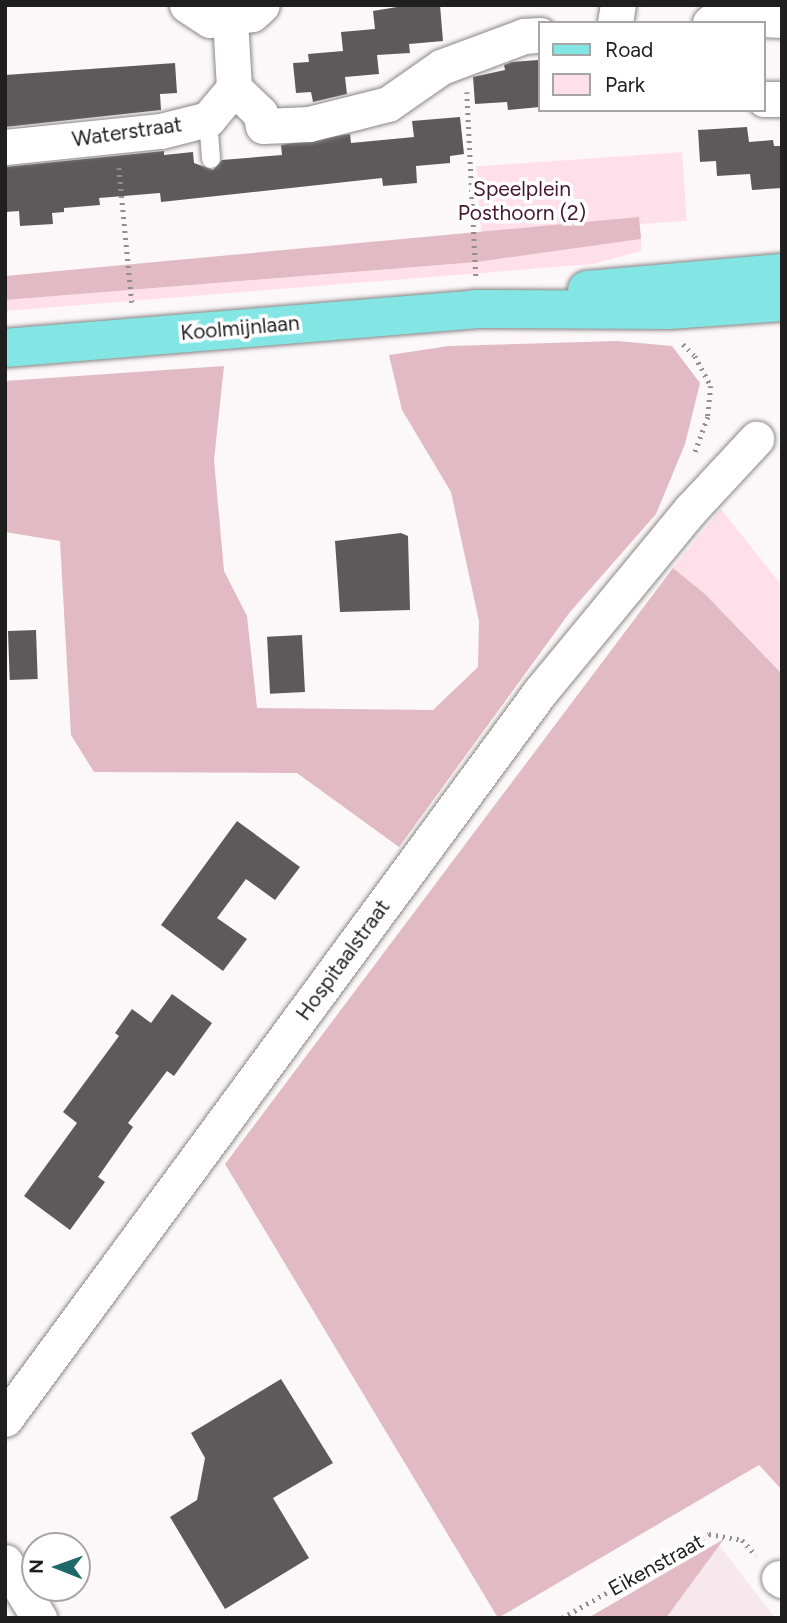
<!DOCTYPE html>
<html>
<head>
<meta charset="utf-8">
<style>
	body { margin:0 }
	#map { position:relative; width:787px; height:1623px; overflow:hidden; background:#fcf7f8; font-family:Figtree,sans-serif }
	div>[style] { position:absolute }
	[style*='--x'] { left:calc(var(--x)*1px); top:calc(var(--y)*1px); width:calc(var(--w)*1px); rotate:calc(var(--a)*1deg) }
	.built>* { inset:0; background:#f6e8ec }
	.green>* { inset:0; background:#ffe0ea; transform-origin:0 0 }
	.forest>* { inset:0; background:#e1bac6 }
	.building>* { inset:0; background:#5e5a5b; transform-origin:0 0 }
	.path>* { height:4.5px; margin-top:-2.25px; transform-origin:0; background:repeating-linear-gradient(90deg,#918e8f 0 2px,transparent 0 7px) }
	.roads { filter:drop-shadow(0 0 2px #8a8687) drop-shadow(0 0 2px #8a8687) }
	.lane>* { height:18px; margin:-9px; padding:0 9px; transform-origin:9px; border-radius:9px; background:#fff }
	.street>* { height:35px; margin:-17.5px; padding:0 17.5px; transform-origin:17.5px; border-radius:17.5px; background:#fff }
	.primary>* { height:38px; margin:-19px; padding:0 19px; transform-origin:19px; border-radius:19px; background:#83e6e5 }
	span { translate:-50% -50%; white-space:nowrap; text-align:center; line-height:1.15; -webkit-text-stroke:7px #fff; paint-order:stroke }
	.street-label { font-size:21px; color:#201f1f }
	.park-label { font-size:21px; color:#46162a }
	.frame { position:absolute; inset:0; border:7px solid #201f1f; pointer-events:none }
	.legend { position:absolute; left:538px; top:21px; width:228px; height:91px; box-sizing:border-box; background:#fff; border:2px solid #a6a5a5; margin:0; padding:9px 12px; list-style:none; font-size:21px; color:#201f1f }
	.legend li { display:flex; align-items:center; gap:14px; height:35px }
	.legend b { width:35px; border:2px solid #a6a5a5 }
	.north { position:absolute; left:21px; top:1532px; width:70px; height:70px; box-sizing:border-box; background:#fff; border:2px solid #a6a5a5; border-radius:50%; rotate:271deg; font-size:19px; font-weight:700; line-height:28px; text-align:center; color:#201f1f }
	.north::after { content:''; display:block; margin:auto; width:24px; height:32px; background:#1e6a69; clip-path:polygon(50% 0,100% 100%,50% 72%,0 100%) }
</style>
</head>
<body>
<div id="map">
	<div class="built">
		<i style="clip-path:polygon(719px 1545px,775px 1618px,666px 1618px)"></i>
	</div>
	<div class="green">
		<i style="left:682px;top:152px;width:69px;height:206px;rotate:86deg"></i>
		<i style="clip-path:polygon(641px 239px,641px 251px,593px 264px,5px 311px,5px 300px,477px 262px)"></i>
		<i style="clip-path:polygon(721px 509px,782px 586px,782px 674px,705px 594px,673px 568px)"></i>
	</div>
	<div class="forest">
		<i style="clip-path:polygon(639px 217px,641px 239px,477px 262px,5px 300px,5px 276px)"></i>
		<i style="clip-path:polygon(617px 341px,672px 346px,700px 383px,685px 444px,656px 514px,570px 612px,399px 847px,297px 773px,94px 772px,71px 735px,60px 541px,5px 532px,5px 381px,224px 366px,214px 460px,224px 571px,247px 616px,257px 708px,433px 710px,478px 667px,479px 621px,451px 492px,402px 410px,389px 355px,449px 346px)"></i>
		<i style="clip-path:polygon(673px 568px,705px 594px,782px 674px,782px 1490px,759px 1465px,498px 1618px,225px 1164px)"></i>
		<i style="clip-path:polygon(724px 1539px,666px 1618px,588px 1618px)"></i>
	</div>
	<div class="building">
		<i style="clip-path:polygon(409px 5px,440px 5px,443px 41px,409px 44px,410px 53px,377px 55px,379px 74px,345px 77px,347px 94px,313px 102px,311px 92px,296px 93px,293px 63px,309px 62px,308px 54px,343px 51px,341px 32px,375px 29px,373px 11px)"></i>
		<i style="clip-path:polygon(538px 60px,540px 107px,508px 110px,507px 102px,475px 104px,473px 77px,505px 70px,504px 65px,512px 62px)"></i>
		<i style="clip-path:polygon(175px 63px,177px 93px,160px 94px,161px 110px,5px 127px,5px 75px)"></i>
		<i style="clip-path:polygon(460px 117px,464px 154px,450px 156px,450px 163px,416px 166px,417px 183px,383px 186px,382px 178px,161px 202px,160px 193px,99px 198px,100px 205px,64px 208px,64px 212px,52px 213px,53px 224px,20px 226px,19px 211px,5px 212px,5px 167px,164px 151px,164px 155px,193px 152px,194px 163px,213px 170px,222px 160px,282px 155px,281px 145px,350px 134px,351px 143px,414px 137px,412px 121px)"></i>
		<i style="clip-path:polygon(747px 127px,749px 142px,773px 140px,774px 146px,782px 146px,782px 188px,752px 190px,750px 174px,717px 176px,716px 161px,700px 162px,698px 130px)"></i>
		<i style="clip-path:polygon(401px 533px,408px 536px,410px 610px,340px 612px,335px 541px)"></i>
		<i style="left:36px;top:630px;width:49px;height:28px;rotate:88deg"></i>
		<i style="left:302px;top:635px;width:57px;height:35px;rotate:87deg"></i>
		<i style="clip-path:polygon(237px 821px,300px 867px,275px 900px,246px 879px,217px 918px,247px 939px,223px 971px,161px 925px)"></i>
		<i style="clip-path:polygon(172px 994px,212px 1023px,174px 1076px,167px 1071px,128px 1123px,133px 1127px,98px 1177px,105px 1182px,70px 1230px,24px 1196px,77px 1123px,63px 1112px,119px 1036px,115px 1033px,132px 1009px,151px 1023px)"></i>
		<i style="clip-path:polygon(281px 1379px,333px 1463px,273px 1498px,309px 1558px,225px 1609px,170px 1517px,197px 1500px,205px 1458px,191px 1433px)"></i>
	</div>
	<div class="path">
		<i style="--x:467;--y:92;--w:184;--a:87.2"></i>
		<i style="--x:119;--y:168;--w:135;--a:84.5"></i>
		<i style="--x:683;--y:344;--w:17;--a:45"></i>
		<i style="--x:695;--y:356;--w:34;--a:62"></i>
		<i style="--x:711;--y:386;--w:31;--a:96"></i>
		<i style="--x:708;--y:417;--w:38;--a:110"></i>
		<i style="--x:562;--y:1618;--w:169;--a:-29.7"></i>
		<i style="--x:709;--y:1534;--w:34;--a:10"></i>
		<i style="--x:742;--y:1540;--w:21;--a:47"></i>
	</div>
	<div class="roads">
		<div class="lane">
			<i style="--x:208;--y:119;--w:40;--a:85.7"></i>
		</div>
		<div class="street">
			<i style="--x:187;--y:5;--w:27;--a:33"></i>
			<i style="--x:210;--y:20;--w:42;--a:-8.1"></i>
			<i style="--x:252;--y:14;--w:13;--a:-42"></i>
			<i style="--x:615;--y:23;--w:18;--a:-81"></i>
			<i style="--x:710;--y:23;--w:10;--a:-37"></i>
			<i style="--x:718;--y:17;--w:64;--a:2.7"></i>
			<i style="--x:234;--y:88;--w:36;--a:44"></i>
			<i style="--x:260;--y:113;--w:13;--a:77"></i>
			<i style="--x:263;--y:126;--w:46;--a:-2.5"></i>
			<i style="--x:309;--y:124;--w:81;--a:-14.2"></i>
			<i style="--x:388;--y:104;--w:65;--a:-34.9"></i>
			<i style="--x:441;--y:67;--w:89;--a:-20.5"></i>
			<i style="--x:524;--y:36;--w:16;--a:-4"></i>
			<i style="--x:764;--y:99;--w:18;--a:0"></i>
			<i style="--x:5;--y:147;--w:157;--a:-5.9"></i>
			<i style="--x:161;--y:131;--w:49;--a:-14.3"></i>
			<i style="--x:208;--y:119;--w:40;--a:-50"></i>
			<i style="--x:234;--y:88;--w:69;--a:-93.3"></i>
			<i style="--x:5;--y:1419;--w:903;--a:-53.65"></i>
			<i style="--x:540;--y:692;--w:237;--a:-50.5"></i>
			<i style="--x:691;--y:509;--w:96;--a:-47.1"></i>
			<i style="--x:5;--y:1562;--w:66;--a:58.7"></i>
			<i style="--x:779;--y:1578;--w:4;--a:34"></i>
		</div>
		<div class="primary">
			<i style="--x:587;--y:290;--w:196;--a:-5"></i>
			<i style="--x:5;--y:348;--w:472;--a:-4.7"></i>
			<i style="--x:475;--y:309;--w:194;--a:0.3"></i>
			<i style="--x:669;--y:310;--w:113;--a:-4"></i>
		</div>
	</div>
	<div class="street-label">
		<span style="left:127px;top:132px;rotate:-8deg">Waterstraat</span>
		<span style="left:240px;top:328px;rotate:-5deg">Koolmijnlaan</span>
		<span style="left:343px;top:960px;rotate:-54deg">Hospitaalstraat</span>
		<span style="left:656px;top:1565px;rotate:-29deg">Eikenstraat</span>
	</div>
	<div class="park-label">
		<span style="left:522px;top:201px">Speelplein<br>Posthoorn (2)</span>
	</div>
	<div class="frame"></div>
	<ul class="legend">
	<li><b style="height:9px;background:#83e6e5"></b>Road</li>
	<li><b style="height:19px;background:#ffe0ea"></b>Park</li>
	</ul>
	<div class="north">N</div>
</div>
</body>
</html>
